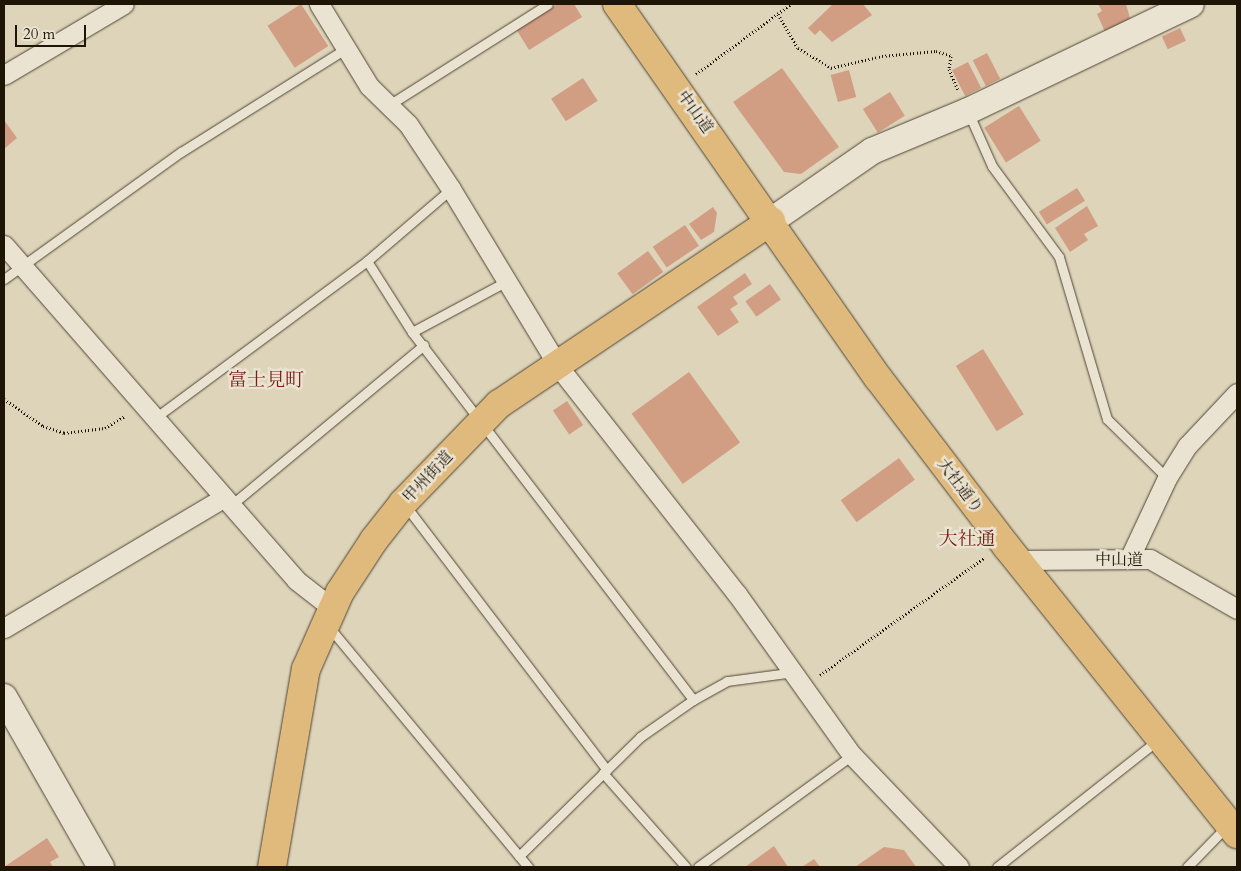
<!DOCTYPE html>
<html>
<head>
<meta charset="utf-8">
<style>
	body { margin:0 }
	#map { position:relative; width:1241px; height:871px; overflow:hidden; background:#ded4b9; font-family:Cardo,"Noto Serif JP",serif }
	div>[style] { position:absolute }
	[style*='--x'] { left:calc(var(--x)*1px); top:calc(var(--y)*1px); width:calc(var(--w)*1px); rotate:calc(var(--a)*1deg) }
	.building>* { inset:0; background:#d19e83; transform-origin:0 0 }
	.path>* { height:3px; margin-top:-1.5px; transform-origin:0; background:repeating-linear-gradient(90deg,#1f1507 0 1px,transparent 0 3.5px) }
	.roads { filter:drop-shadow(0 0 1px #4f4534) drop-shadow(0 0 1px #4f4534) }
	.lane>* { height:9px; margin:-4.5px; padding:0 4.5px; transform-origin:4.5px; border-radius:4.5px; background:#eae3d2 }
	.street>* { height:19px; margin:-9.5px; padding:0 9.5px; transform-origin:9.5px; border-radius:9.5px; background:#eae3d2 }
	.secondary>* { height:26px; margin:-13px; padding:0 13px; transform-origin:13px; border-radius:13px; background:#eae3d2 }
	.highway>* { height:28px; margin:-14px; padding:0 14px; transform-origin:14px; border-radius:14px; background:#dfba7c }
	span { translate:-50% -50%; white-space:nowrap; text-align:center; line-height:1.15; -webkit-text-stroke:5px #eae3d2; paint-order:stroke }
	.street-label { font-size:16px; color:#1f1507 }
	.quarter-label { font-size:19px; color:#7a1f14 }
	.frame { position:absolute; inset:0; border:5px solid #1f1507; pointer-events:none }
	.scale { position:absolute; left:15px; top:25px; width:71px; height:22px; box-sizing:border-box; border:2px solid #1f1507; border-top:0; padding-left:6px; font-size:15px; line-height:18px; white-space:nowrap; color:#1f1507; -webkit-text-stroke:4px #eae3d2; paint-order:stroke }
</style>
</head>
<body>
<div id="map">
	<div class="building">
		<i style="left:301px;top:4px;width:50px;height:40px;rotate:57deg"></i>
		<i style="clip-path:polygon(558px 4px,574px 4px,582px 17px,529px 50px,516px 29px)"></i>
		<i style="clip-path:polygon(833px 4px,863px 4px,872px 15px,832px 42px,820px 30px,815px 35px,808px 28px)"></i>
		<i style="clip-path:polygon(1098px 4px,1126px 4px,1131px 22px,1106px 34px,1097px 14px,1102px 11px)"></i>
		<i style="left:1180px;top:28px;width:14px;height:20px;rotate:65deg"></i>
		<i style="left:987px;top:53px;width:29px;height:16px;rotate:63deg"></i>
		<i style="left:968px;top:62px;width:29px;height:18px;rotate:63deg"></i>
		<i style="clip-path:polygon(782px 68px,839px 147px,801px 174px,784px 172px,733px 102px)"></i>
		<i style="left:849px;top:70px;width:28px;height:19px;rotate:75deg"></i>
		<i style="left:583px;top:78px;width:27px;height:38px;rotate:57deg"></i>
		<i style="left:890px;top:92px;width:28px;height:32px;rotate:58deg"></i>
		<i style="left:1019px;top:106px;width:41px;height:41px;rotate:58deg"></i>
		<i style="clip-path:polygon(4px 120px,17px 138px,4px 149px)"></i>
		<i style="left:1077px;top:188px;width:15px;height:45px;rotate:58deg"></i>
		<i style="clip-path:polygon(1087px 206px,1098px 226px,1084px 234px,1088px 240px,1070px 252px,1055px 228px)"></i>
		<i style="clip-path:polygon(713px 207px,717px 213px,714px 232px,701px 240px,689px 224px)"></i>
		<i style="left:685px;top:225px;width:25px;height:39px;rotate:56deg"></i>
		<i style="left:648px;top:251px;width:26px;height:38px;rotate:54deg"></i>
		<i style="clip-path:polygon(745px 273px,752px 284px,733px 297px,738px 304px,730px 309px,739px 322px,718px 336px,697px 307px)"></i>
		<i style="left:770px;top:284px;width:19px;height:30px;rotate:55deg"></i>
		<i style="left:983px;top:349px;width:77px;height:32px;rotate:58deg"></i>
		<i style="left:689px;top:372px;width:87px;height:71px;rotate:54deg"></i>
		<i style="left:567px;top:401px;width:29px;height:17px;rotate:56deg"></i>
		<i style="left:899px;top:458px;width:27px;height:72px;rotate:54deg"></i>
		<i style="clip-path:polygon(47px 838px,59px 857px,50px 862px,53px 867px,4px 867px)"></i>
		<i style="clip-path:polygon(774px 846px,788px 867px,745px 867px)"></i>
		<i style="clip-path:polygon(884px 847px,904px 850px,916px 867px,855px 867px)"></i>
		<i style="clip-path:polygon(814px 859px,820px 867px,802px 867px)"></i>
	</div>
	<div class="path">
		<i style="--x:778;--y:14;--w:39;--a:60"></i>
		<i style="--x:798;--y:48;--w:39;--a:31"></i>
		<i style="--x:831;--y:68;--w:52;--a:-13.2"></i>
		<i style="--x:882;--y:56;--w:54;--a:-5.3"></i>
		<i style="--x:936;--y:51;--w:16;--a:18"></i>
		<i style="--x:951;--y:56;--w:13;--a:99"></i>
		<i style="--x:949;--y:69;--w:23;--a:67"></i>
		<i style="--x:696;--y:74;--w:118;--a:-36.4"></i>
		<i style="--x:4;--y:399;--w:47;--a:34.7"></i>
		<i style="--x:43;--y:426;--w:22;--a:18"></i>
		<i style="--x:64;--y:433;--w:41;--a:-7"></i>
		<i style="--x:105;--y:428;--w:23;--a:-31"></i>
		<i style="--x:820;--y:675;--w:201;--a:-35.5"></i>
	</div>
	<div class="roads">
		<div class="lane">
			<i style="--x:389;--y:105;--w:188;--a:-32.4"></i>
			<i style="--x:969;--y:114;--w:57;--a:66.1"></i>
			<i style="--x:992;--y:166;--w:113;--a:53.6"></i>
			<i style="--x:1059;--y:257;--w:169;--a:73.5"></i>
			<i style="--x:1107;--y:419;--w:84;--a:44.5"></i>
			<i style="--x:367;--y:261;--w:84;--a:57.6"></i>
			<i style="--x:412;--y:332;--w:463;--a:52.6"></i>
			<i style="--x:4;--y:279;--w:218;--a:-35.7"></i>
			<i style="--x:181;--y:152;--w:194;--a:-32.1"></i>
			<i style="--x:412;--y:332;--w:108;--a:-28.2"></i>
			<i style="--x:155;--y:418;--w:264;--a:-36.5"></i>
			<i style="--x:367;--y:261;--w:111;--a:-40.6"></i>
			<i style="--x:405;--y:505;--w:333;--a:52.7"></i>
			<i style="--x:230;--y:506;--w:252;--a:-39.7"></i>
			<i style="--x:329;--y:627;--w:312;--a:50.3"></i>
			<i style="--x:603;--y:773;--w:125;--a:48.6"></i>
			<i style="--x:519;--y:856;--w:170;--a:-44.5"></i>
			<i style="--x:640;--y:737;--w:65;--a:-34.9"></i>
			<i style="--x:693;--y:700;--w:39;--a:-29"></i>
			<i style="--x:727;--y:681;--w:69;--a:-7.5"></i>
			<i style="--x:698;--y:867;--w:190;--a:-36"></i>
			<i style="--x:997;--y:867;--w:205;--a:-38.3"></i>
			<i style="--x:1187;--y:867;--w:57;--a:-45.7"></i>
		</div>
		<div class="street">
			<i style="--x:319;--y:4;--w:96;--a:58.6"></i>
			<i style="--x:369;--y:86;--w:54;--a:44.3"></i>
			<i style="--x:408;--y:124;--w:78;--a:56.5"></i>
			<i style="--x:451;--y:189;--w:207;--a:58.8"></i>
			<i style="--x:558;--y:366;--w:290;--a:51.9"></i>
			<i style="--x:737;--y:594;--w:198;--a:54.5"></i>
			<i style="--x:852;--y:755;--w:155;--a:46.3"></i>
			<i style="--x:4;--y:75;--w:139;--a:-30.6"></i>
			<i style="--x:4;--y:245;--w:444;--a:48.9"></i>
			<i style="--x:296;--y:580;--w:46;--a:37.9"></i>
			<i style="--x:1130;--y:557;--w:87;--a:-64.9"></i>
			<i style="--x:1167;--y:478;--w:38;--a:-58"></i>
			<i style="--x:1187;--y:446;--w:73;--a:-46.7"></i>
			<i style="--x:1018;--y:560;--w:132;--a:-0.4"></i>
			<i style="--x:1150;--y:559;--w:100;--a:29.9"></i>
			<i style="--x:4;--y:628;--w:255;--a:-30.7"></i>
		</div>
		<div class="secondary">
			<i style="--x:771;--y:221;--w:123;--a:-34.7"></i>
			<i style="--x:872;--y:151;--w:104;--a:-22.6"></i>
			<i style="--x:968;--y:111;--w:247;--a:-25.6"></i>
			<i style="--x:4;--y:697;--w:196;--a:60.3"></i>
		</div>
		<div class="highway">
			<i style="--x:617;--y:4;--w:457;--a:55.1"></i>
			<i style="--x:879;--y:379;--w:211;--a:52.7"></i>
			<i style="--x:1007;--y:547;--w:368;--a:51.3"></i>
			<i style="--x:272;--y:867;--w:201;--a:-80.3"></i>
			<i style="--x:306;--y:669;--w:84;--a:-66.2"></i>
			<i style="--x:340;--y:592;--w:62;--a:-56.8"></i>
			<i style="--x:374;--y:540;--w:47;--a:-51.9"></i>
			<i style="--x:403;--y:503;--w:138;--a:-45.9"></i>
			<i style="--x:499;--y:404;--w:328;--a:-33.9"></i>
		</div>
	</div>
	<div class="street-label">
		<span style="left:695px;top:112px;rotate:54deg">中山道</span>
		<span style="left:428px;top:477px;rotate:-47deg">甲州街道</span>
		<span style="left:960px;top:486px;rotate:53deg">大社通り</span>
		<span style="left:1119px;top:560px">中山道</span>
	</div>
	<div class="quarter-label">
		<span style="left:266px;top:381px">富士見町</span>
		<span style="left:967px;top:540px">大社通</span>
	</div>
	<div class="frame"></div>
	<div class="scale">20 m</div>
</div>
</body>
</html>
